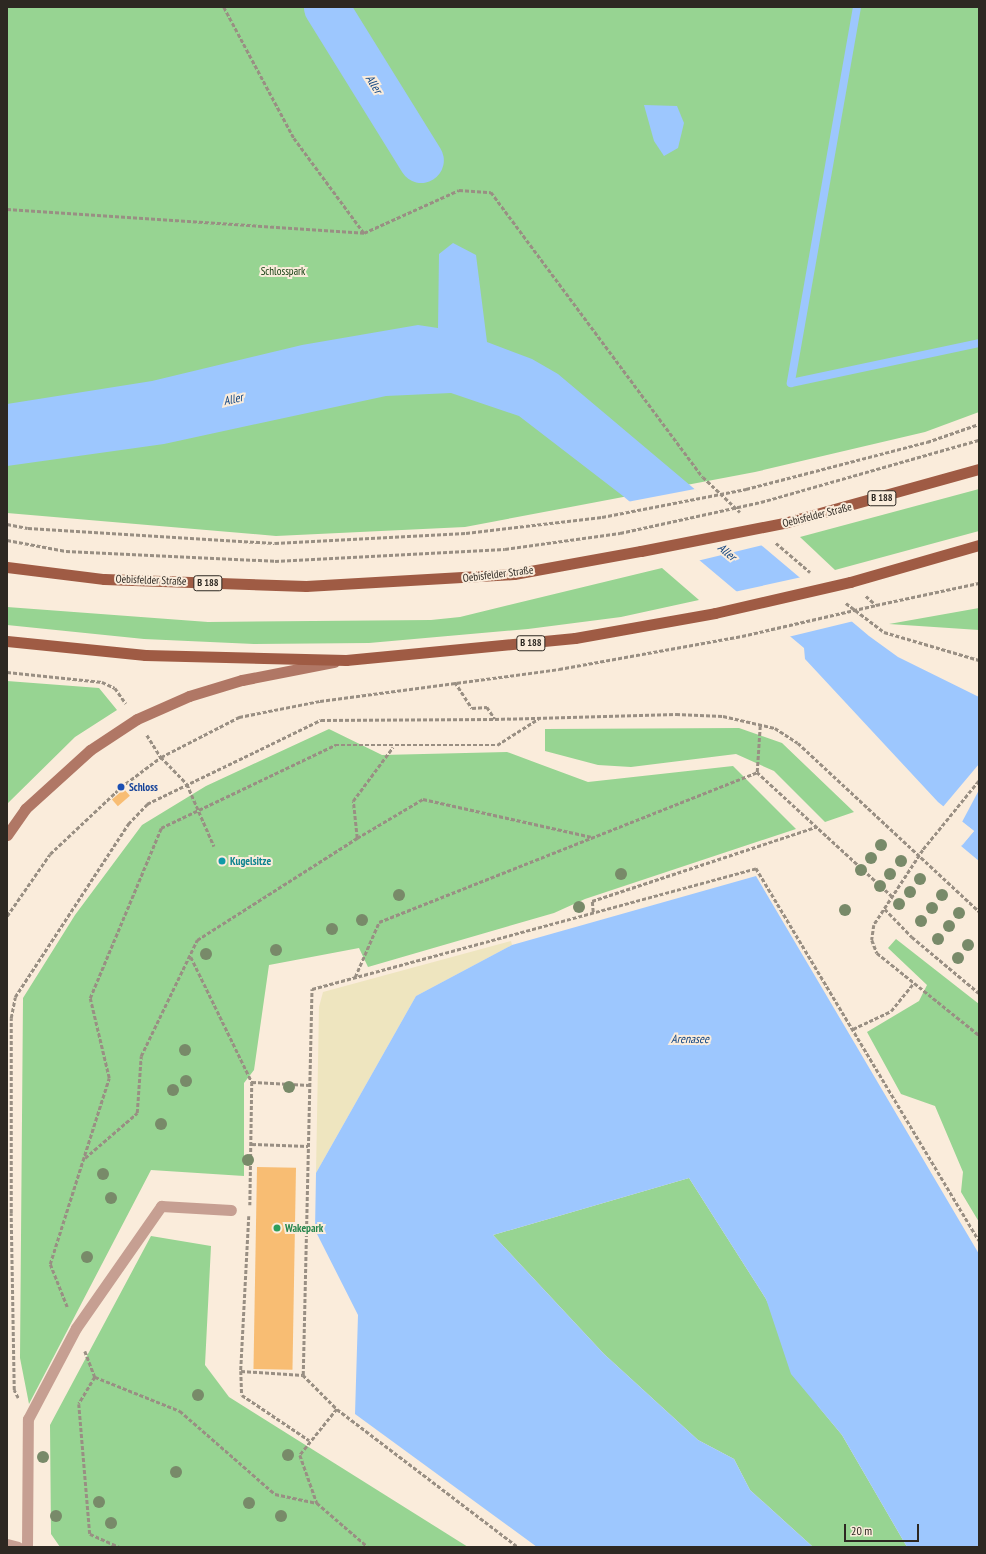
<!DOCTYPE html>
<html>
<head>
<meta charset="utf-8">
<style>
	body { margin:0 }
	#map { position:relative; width:986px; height:1554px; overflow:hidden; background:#faecdb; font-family:"PT Sans Narrow",sans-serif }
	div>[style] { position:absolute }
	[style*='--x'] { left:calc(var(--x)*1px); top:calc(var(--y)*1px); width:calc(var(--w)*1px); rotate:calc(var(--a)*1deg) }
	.green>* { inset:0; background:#97d492 }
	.sand>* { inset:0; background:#eee5bf }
	.water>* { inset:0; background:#9dc7fe }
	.pier>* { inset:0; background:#faecdb }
	.stream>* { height:8px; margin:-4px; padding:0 4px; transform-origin:4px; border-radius:4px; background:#9dc7fe }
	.river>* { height:45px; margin:-22.5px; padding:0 22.5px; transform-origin:22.5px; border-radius:22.5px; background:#9dc7fe }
	.building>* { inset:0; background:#f8bd73; transform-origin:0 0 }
	.path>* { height:2.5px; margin-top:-1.25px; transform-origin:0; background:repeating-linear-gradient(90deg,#998f83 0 4px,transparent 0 6px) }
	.service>* { height:11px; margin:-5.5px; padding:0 5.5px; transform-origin:5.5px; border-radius:5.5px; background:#c69f92 }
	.secondary>* { height:11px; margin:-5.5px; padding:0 5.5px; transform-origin:5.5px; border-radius:5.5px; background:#b07765 }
	.primary>* { height:11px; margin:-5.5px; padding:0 5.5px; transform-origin:5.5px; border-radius:5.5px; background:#9f5b44 }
	.path-bridge>* { height:2.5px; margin-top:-1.25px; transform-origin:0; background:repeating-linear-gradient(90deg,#998f83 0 4px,transparent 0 6px) }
	.primary-bridge>* { height:11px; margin:-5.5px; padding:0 5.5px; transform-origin:5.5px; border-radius:5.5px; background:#9f5b44 }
	.trees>* { width:12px; height:12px; margin:-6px; border-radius:50%; background:#788a69 }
	.dots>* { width:11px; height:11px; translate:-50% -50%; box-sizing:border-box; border:2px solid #faecdb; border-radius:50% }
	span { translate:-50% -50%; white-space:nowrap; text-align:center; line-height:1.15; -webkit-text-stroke:4px #faecdb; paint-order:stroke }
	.shield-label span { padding:1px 3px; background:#faecdb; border:1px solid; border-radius:3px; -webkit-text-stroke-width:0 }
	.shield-label { font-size:10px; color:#2d2822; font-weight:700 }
	.park-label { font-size:11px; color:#0e390c }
	.street-label { font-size:11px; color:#2d2822 }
	.transit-label { font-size:11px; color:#164399; font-weight:700 }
	.left { translate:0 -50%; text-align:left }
	.culture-label { font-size:11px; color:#0d838f; font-weight:700 }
	.leisure-label { font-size:11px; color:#27864d; font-weight:700 }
	.water-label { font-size:12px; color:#124581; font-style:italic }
	.frame { position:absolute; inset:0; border:8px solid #2d2822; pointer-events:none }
	.scale { position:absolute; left:844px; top:1524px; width:75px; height:18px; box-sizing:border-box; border:2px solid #2d2822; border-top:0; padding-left:5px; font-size:12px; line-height:14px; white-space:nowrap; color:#2d2822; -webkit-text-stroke:3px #faecdb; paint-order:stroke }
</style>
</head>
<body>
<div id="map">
	<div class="green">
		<i style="clip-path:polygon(7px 7px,979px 7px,979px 412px,925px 432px,755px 472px,465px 527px,276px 536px,7px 513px)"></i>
		<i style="clip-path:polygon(979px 489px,979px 531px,835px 570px,800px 537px)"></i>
		<i style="clip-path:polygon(662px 568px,699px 600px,621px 617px,528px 629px,369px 643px,254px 644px,144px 639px,7px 625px,7px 607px,208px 622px,431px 620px,460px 617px)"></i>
		<i style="clip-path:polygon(979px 608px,979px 630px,889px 624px)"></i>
		<i style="clip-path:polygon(7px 681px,99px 688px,117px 710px,75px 737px,7px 804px)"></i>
		<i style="clip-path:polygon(739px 728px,782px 743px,854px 812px,825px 822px,774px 771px,736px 754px,631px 767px,598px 765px,545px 751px,545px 729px)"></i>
		<i style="clip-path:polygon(329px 729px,382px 755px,507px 752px,588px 782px,733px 766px,796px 829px,585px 899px,554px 913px,368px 967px,359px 948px,269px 965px,254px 1070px,244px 1083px,244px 1176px,151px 1170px,29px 1404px,20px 1358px,23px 998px,75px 915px,142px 825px,206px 786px)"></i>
		<i style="clip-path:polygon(896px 939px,979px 1004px,979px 1222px,961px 1192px,963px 1172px,935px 1106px,901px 1094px,867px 1032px,919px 1001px,927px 985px,888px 948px)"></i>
		<i style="clip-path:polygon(689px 1178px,766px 1299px,818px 1406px,842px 1435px,907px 1547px,813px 1547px,750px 1490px,734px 1459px,698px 1440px,604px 1354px,493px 1235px)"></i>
		<i style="clip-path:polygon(151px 1236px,211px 1246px,205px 1365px,229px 1397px,468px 1547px,60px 1547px,51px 1534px,50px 1425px)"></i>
	</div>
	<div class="sand">
		<i style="clip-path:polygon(511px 941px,512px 945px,416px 996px,316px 1173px,319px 1007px,323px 992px)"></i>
	</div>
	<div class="water">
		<i style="clip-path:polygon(644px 105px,677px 106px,684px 123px,678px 148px,664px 156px,654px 141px)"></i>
		<i style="clip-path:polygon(453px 243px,476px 255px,487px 342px,532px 359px,558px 374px,869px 636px,898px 657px,979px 697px,979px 861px,961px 846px,974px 831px,938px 802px,805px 659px,804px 648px,623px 496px,519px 416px,451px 393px,386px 396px,164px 444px,7px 466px,7px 404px,152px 381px,302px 345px,418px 325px,438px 328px,439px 254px)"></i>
		<i style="clip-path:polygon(756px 876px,979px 1254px,979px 1547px,907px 1547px,842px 1435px,791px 1374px,766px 1299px,689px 1178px,493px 1235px,604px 1354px,698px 1440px,734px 1459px,750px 1490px,813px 1547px,537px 1547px,355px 1414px,358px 1315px,315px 1230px,316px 1173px,416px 996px,512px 945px)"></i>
	</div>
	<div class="pier">
		<i style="clip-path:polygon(695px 489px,763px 545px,697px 561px,627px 502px)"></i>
		<i style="clip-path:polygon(802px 577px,854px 621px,788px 637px,734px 592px)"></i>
		<i style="clip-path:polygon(979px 764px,979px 790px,962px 822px,974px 831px,960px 848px,971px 831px,942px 808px)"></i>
	</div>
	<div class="stream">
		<i style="--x:857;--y:7;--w:382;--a:100"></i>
		<i style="--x:791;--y:383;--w:192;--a:-12"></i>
	</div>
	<div class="river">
		<i style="--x:326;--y:7;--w:180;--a:58.2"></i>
	</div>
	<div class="building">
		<i style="left:124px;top:789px;width:9px;height:16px;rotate:49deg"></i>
		<i style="left:257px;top:1167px;width:39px;height:202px;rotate:1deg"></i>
	</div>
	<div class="path">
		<i style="--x:224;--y:7;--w:149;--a:61.9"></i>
		<i style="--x:294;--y:138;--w:118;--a:53.6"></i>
		<i style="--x:7;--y:209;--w:358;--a:3.8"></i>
		<i style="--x:364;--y:233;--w:104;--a:-24.4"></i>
		<i style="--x:459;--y:190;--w:32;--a:4"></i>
		<i style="--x:491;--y:192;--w:355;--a:53.4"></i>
		<i style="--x:703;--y:477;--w:51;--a:43.4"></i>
		<i style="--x:746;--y:489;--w:187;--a:-14.6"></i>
		<i style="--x:927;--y:442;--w:55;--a:-19.1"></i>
		<i style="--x:761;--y:502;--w:227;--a:-15.9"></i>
		<i style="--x:7;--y:524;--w:21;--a:11"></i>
		<i style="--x:28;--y:528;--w:247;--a:3.5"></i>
		<i style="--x:275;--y:543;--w:191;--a:-3"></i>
		<i style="--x:466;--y:533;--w:137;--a:-6.7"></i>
		<i style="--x:7;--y:540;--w:60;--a:10.6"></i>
		<i style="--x:66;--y:551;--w:209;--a:2.7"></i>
		<i style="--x:275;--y:561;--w:230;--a:-3"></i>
		<i style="--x:505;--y:549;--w:116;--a:-7.9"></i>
		<i style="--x:776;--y:543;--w:45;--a:40.5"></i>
		<i style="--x:866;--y:596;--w:13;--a:42"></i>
		<i style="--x:876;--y:605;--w:105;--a:-12.1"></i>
		<i style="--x:846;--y:603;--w:48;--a:37.3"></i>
		<i style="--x:884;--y:632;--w:99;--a:16.4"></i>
		<i style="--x:7;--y:672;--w:96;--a:6"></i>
		<i style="--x:102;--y:682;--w:14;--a:25"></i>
		<i style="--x:115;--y:688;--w:19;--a:55"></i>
		<i style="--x:455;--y:682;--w:31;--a:57"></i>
		<i style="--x:472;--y:708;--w:15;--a:-4"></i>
		<i style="--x:487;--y:707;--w:14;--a:56"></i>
		<i style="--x:495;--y:719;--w:181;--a:-1.6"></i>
		<i style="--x:676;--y:714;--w:47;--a:2.4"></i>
		<i style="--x:723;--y:716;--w:53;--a:13"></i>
		<i style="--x:775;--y:728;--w:27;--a:33"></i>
		<i style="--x:798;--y:743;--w:247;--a:42.9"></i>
		<i style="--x:147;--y:735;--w:26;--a:58"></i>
		<i style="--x:161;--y:757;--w:37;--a:46"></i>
		<i style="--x:187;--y:784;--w:68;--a:66.5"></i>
		<i style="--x:757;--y:772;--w:46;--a:-86.3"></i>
		<i style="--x:979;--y:781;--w:89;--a:129.1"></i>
		<i style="--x:923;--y:850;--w:90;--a:123.2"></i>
		<i style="--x:874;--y:925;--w:15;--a:98"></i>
		<i style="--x:872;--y:940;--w:14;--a:69"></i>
		<i style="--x:877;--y:953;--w:131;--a:38.8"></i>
		<i style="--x:357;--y:838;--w:37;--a:-96"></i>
		<i style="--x:353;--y:801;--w:67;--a:-53.5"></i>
		<i style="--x:885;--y:909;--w:39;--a:46"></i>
		<i style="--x:912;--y:937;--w:87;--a:39.9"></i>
		<i style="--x:593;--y:912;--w:11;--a:-95"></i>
		<i style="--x:592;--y:901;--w:236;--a:-18.3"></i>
		<i style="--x:7;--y:916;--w:75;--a:-55.3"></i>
		<i style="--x:50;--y:854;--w:98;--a:-43.3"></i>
		<i style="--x:121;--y:787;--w:50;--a:-36.9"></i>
		<i style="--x:161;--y:757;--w:88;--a:-27.1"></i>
		<i style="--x:239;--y:717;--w:83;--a:-11.2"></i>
		<i style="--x:320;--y:701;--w:241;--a:-7.6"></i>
		<i style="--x:559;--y:669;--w:186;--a:-10.2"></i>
		<i style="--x:191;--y:957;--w:139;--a:64"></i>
		<i style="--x:252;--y:1082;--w:123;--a:90.9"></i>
		<i style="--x:355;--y:977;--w:60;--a:-66.4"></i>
		<i style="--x:379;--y:922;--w:407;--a:-21.6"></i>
		<i style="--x:757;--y:772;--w:185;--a:42.6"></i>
		<i style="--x:853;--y:1029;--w:42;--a:-25.3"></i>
		<i style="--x:891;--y:1011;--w:36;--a:-51"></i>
		<i style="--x:252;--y:1082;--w:57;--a:3"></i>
		<i style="--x:252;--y:1144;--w:56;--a:2"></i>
		<i style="--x:85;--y:1158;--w:69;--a:-40.9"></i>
		<i style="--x:137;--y:1113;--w:57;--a:-86"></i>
		<i style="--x:141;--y:1056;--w:129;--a:-64.2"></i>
		<i style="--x:197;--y:940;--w:190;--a:-32.5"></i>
		<i style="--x:357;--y:838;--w:77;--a:-30.6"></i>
		<i style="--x:423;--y:799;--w:172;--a:12.7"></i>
		<i style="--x:249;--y:1216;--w:155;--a:93"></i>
		<i style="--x:241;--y:1371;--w:62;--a:3.7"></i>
		<i style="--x:303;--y:1375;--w:48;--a:45"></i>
		<i style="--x:337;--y:1409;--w:228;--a:37.3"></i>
		<i style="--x:67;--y:1307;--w:46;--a:-111.6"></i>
		<i style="--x:50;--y:1264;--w:195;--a:-72.4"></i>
		<i style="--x:109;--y:1078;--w:82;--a:-103.4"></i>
		<i style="--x:90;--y:998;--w:184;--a:-67.3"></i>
		<i style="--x:161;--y:828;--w:193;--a:-25.5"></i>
		<i style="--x:335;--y:745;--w:162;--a:0"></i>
		<i style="--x:497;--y:745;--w:49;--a:-32.4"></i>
		<i style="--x:85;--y:1351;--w:28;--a:69"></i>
		<i style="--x:95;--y:1377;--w:92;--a:21.8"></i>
		<i style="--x:180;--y:1411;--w:126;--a:41.1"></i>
		<i style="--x:275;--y:1494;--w:43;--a:12.1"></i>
		<i style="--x:241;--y:1371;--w:24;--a:88"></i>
		<i style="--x:242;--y:1395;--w:81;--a:33.9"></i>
		<i style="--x:303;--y:1375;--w:386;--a:-88.7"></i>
		<i style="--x:312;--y:989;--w:460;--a:-15.2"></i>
		<i style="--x:756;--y:868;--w:434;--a:59.1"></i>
		<i style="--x:95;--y:1377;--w:31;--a:121"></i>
		<i style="--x:79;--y:1404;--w:130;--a:85.2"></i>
		<i style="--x:90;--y:1534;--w:32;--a:24"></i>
		<i style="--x:18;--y:1398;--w:9;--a:-117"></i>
		<i style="--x:14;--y:1390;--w:177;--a:-91"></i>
		<i style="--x:11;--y:1213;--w:195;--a:-90"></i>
		<i style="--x:11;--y:1018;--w:21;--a:-79"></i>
		<i style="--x:15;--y:997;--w:207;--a:-56.8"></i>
		<i style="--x:128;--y:824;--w:28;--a:-46"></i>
		<i style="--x:147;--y:804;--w:193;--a:-25.8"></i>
		<i style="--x:321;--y:720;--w:174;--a:-0.3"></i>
		<i style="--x:337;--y:1409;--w:59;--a:128.8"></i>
		<i style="--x:300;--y:1455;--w:51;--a:70.5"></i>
		<i style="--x:317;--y:1503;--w:67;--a:40.8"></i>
	</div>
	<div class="service">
		<i style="--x:7;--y:1544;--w:11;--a:15"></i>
		<i style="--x:27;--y:1547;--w:128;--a:-89.6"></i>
		<i style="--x:28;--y:1419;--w:103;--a:-62.2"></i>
		<i style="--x:76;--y:1328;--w:149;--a:-55.1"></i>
		<i style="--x:161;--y:1206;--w:70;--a:3.3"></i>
	</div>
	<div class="secondary">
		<i style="--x:7;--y:835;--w:32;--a:-55"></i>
		<i style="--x:25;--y:809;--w:88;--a:-42.2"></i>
		<i style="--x:90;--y:750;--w:56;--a:-33.4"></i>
		<i style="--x:137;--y:719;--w:57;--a:-23.9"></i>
		<i style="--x:189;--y:696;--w:55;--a:-16.8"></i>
		<i style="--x:242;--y:680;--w:94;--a:-11.1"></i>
	</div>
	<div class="primary">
		<i style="--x:784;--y:523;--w:202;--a:-15.5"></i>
		<i style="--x:7;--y:567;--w:98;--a:7.1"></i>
		<i style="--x:104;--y:579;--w:202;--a:2"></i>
		<i style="--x:306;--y:586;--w:208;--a:-3.3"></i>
		<i style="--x:514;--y:574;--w:129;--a:-10.3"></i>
		<i style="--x:850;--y:582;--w:134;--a:-16"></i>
		<i style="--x:7;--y:641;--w:139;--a:5.8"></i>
		<i style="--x:145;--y:655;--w:201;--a:1.4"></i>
		<i style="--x:346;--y:660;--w:230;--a:-5.5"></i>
		<i style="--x:575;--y:638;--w:142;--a:-10.1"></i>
	</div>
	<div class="path-bridge">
		<i style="--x:602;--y:517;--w:147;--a:-11"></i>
		<i style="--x:620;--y:533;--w:144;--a:-12.4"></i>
		<i style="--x:742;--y:636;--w:138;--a:-13"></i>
	</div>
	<div class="primary-bridge">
		<i style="--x:641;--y:551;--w:146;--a:-11.1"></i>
		<i style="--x:715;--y:613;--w:139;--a:-12.9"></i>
	</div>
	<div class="trees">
		<i style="left:881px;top:845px"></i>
		<i style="left:871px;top:858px"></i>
		<i style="left:901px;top:861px"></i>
		<i style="left:861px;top:870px"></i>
		<i style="left:621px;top:874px"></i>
		<i style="left:890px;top:874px"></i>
		<i style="left:920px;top:879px"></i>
		<i style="left:880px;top:886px"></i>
		<i style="left:910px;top:892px"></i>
		<i style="left:399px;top:895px"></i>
		<i style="left:942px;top:895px"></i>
		<i style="left:899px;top:904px"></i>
		<i style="left:579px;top:907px"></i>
		<i style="left:932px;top:908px"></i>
		<i style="left:845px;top:910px"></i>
		<i style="left:959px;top:913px"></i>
		<i style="left:362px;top:920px"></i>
		<i style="left:921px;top:921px"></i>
		<i style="left:949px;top:926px"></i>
		<i style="left:332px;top:929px"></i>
		<i style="left:938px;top:939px"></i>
		<i style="left:968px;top:945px"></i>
		<i style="left:276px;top:950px"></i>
		<i style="left:206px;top:954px"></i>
		<i style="left:958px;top:958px"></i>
		<i style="left:185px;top:1050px"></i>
		<i style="left:186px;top:1081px"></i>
		<i style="left:289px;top:1087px"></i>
		<i style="left:173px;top:1090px"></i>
		<i style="left:161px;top:1124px"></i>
		<i style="left:248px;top:1160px"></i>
		<i style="left:103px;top:1174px"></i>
		<i style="left:111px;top:1198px"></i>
		<i style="left:87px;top:1257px"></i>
		<i style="left:198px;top:1395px"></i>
		<i style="left:288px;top:1455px"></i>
		<i style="left:43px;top:1457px"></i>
		<i style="left:176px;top:1472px"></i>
		<i style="left:99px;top:1502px"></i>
		<i style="left:249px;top:1503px"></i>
		<i style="left:56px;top:1516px"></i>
		<i style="left:281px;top:1516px"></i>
		<i style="left:111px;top:1523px"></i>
	</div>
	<div class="dots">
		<i style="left:121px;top:787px;background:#1a4fb4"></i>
		<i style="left:222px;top:861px;background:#0f9aa8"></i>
		<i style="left:277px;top:1228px;background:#2e9e5b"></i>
	</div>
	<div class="shield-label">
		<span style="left:882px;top:498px">B 188</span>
		<span style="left:208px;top:583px">B 188</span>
		<span style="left:531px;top:643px">B 188</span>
	</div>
	<div class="park-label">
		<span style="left:283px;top:271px">Schlosspark</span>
	</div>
	<div class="street-label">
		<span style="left:817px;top:515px;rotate:-14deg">Oebisfelder Straße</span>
		<span style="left:498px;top:574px;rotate:-7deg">Oebisfelder Straße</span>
		<span style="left:151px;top:580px;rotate:2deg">Oebisfelder Straße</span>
	</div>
	<div class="transit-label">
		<span class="left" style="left:129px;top:787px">Schloss</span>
	</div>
	<div class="culture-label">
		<span class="left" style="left:230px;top:861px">Kugelsitze</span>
	</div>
	<div class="leisure-label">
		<span class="left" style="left:285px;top:1228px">Wakepark</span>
	</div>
	<div class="water-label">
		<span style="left:374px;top:84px;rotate:58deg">Aller</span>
		<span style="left:233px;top:399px;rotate:-13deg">Aller</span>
		<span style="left:727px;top:552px;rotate:41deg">Aller</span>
		<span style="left:690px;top:1039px">Arenasee</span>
	</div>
	<div class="frame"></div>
	<div class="scale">20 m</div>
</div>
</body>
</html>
